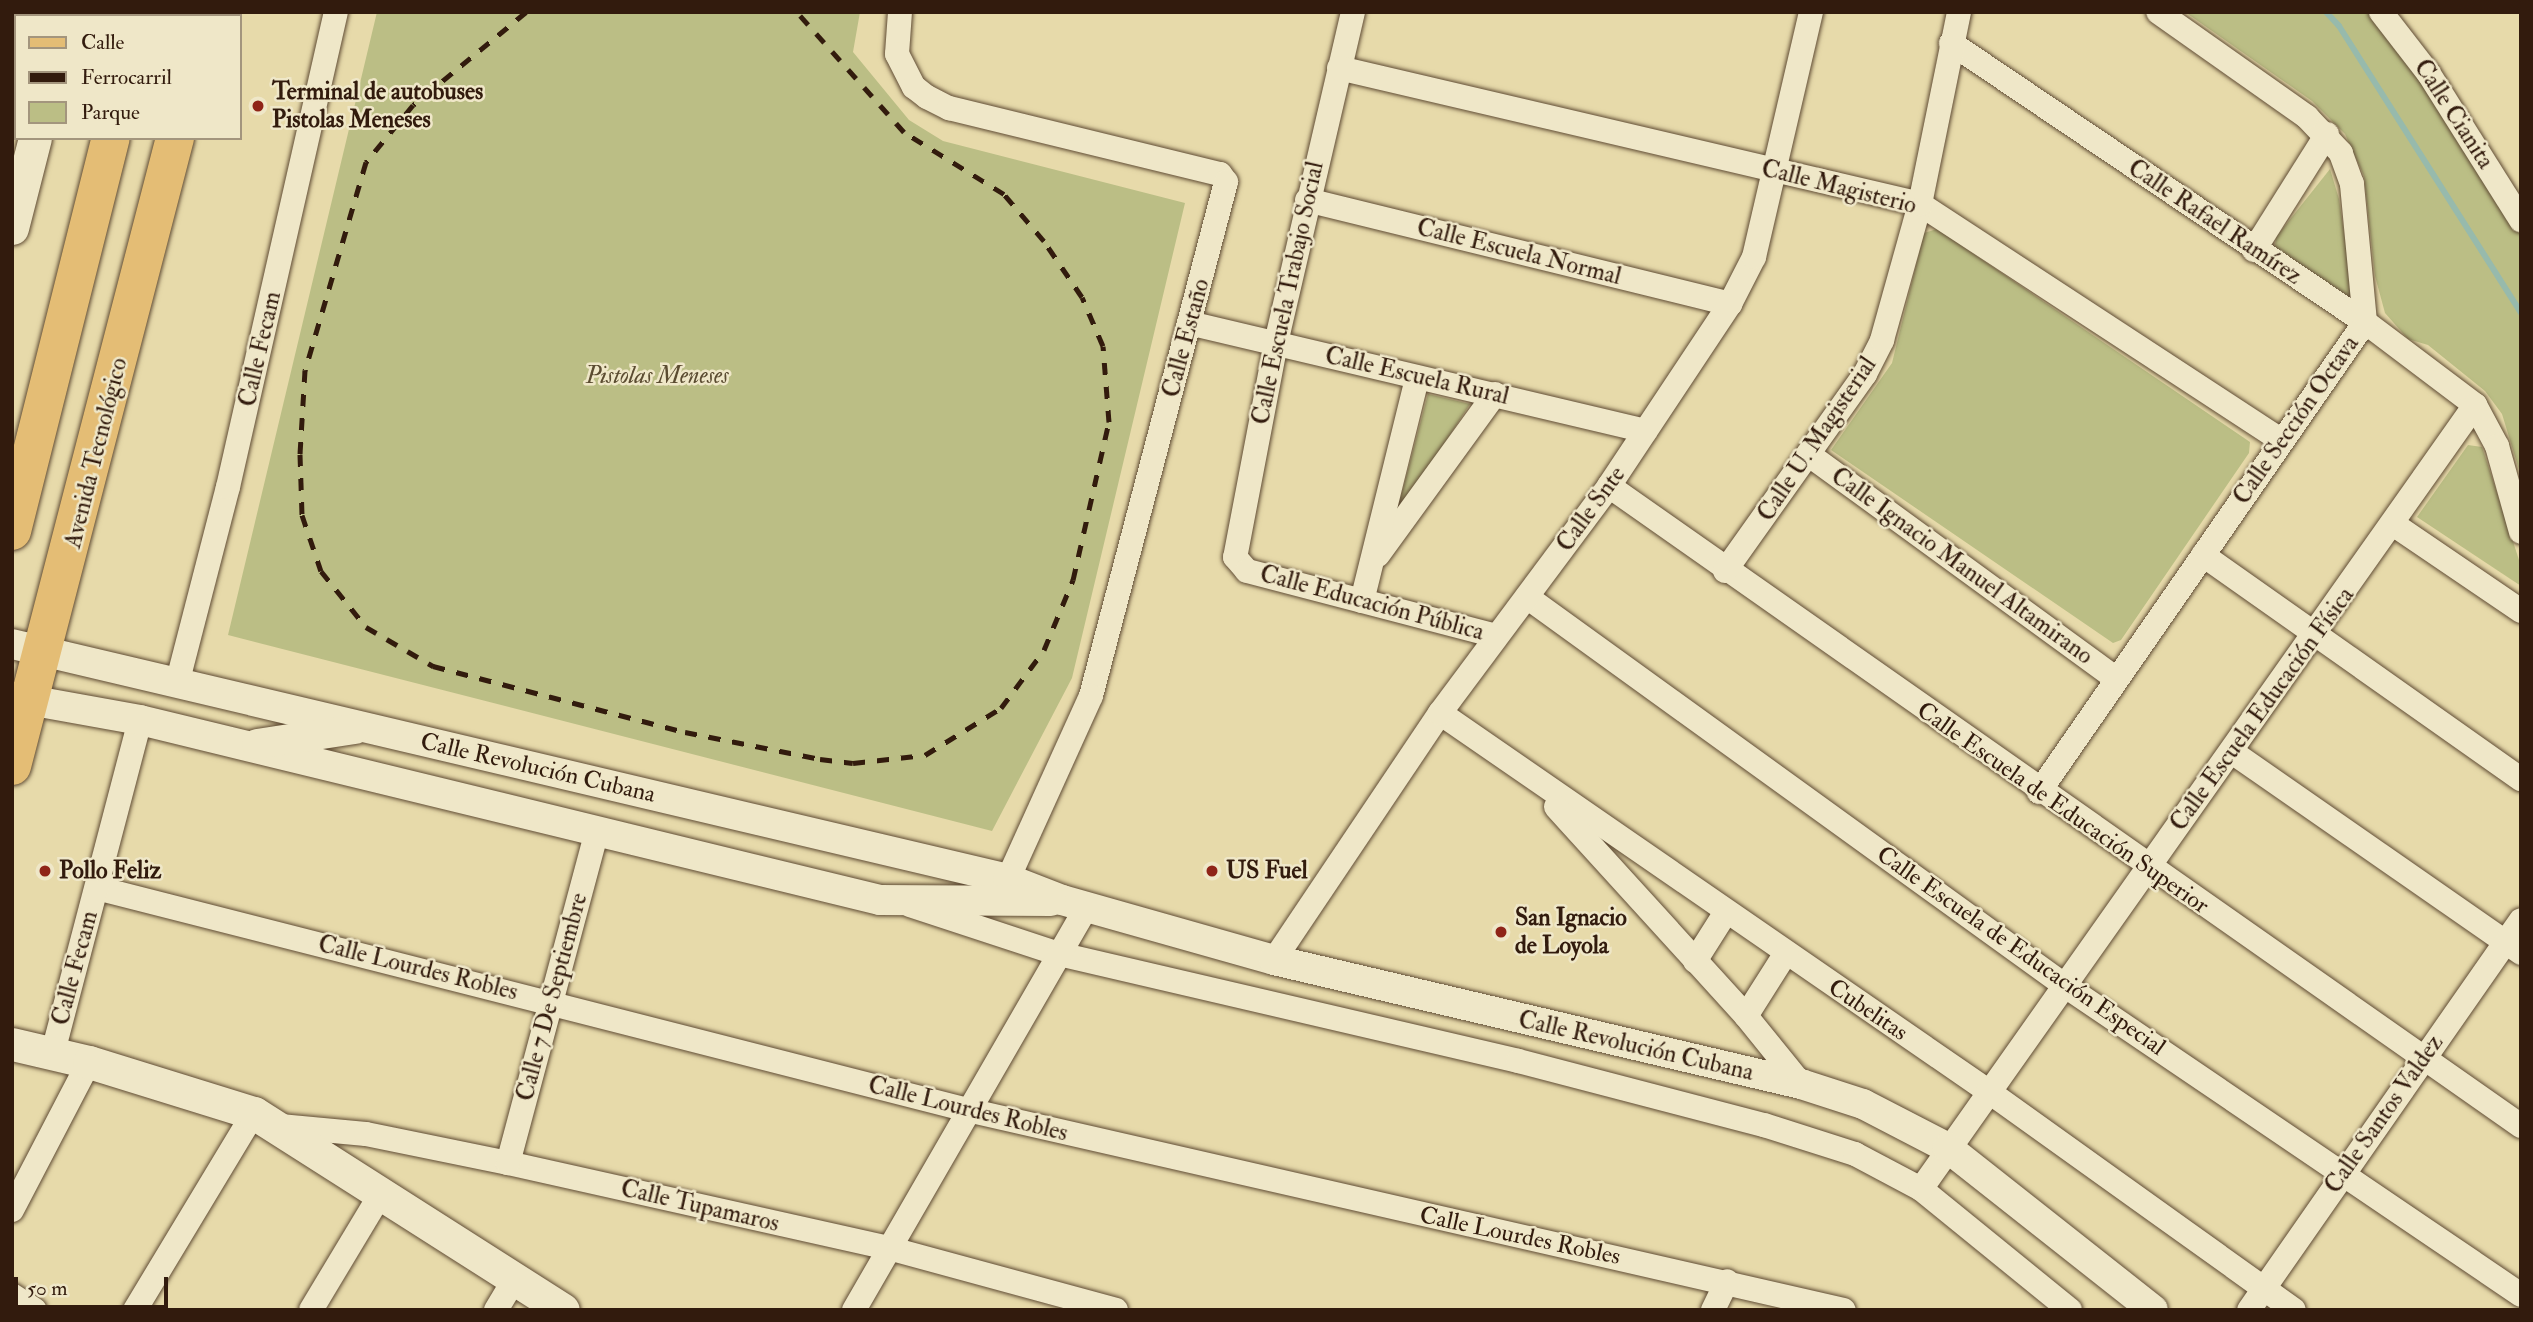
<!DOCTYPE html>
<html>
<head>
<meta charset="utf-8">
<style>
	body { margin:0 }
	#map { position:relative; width:2533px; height:1322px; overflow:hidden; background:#e7daaa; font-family:"IM FELL Double Pica",serif }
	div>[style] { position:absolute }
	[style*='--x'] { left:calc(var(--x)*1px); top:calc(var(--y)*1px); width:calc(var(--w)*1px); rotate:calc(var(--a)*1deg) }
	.green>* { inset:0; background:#bbbe85 }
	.stream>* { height:6px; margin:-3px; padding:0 3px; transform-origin:3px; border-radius:3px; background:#97baac }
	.roads { filter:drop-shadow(0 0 2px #5f4b34) drop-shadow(0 0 2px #5f4b34) }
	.minor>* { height:24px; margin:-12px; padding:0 12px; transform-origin:12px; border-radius:12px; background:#efe7c8 }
	.tertiary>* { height:30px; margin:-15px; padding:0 15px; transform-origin:15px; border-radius:15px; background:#efe7c8 }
	.secondary>* { height:33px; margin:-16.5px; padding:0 16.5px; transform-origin:16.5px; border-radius:16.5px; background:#efe7c8 }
	.primary>* { height:38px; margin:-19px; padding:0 19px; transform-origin:19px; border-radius:19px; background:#e4bd75 }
	.rail>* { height:5px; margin-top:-2.5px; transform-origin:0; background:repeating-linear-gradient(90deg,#321b0d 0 12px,transparent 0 24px) }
	.dots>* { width:19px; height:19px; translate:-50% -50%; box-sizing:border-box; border:4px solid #efe7c8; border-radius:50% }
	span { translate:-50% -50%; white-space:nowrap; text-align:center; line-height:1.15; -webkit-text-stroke:5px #efe7c8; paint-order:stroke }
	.poi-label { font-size:24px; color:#321b0d; font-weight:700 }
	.left { translate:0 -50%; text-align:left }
	.street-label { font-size:24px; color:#321b0d }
	.park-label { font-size:24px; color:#5b4c31; font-style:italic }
	.frame { position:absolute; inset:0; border:14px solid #321b0d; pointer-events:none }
	.legend { position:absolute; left:14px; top:14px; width:228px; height:126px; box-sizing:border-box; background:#efe7c8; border:2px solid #a3957d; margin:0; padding:9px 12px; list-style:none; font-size:21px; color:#321b0d }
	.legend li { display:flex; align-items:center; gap:14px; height:35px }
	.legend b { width:35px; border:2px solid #a3957d }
	.scale { position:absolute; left:14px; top:1277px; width:154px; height:32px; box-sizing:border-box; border:4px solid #321b0d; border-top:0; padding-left:9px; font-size:21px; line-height:24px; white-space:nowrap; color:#321b0d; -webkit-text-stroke:5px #efe7c8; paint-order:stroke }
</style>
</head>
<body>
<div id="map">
	<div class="green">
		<i style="clip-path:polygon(377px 12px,860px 12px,853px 52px,909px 120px,943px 141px,1185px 203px,1072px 678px,992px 831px,228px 635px)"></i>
		<i style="clip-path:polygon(2185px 12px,2372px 12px,2443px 108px,2521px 232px,2521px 476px,2502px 414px,2485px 391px,2428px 345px,2408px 339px,2385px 313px,2375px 276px,2364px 176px,2345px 134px,2312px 101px)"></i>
		<i style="clip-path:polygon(2330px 169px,2339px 199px,2354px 300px,2275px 247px,2276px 237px)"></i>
		<i style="clip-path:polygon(1937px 229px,2250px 442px,2249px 453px,2121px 640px,2113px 643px,1831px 450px,1892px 363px,1924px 233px)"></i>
		<i style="clip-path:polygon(1428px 394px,1470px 404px,1395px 519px)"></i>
		<i style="clip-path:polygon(2468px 445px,2482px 447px,2521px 566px,2521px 586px,2417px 517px)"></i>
	</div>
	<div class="stream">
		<i style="--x:2326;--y:12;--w:19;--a:47"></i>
		<i style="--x:2339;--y:26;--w:340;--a:57.6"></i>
	</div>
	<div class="roads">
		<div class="minor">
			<i style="--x:900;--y:12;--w:42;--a:94.1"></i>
			<i style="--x:897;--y:54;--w:37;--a:63"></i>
			<i style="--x:914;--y:87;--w:16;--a:38"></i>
			<i style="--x:927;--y:97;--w:25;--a:27"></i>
			<i style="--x:949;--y:108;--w:279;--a:13.7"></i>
			<i style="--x:1220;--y:174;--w:10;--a:53"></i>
			<i style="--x:1226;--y:182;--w:531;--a:104.72"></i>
			<i style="--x:1091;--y:696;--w:201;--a:114.4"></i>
			<i style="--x:1353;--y:12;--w:340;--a:103.1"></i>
			<i style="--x:1276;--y:343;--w:218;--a:100.8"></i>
			<i style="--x:1235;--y:557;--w:18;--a:49"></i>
			<i style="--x:1247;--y:571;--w:257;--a:14.6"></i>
			<i style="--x:2381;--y:12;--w:78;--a:52.3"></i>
			<i style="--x:2429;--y:74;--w:173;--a:57.8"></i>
			<i style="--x:1951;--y:43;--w:499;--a:34"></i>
			<i style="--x:2365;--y:322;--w:138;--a:37"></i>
			<i style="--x:2475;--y:405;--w:47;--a:61.8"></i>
			<i style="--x:2497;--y:446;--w:89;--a:74.4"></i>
			<i style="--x:1339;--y:68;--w:597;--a:13.17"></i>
			<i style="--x:1920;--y:204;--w:430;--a:33.2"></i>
			<i style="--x:1307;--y:200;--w:436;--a:13.8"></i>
			<i style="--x:2254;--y:250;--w:137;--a:-57.8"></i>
			<i style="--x:1189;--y:323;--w:469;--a:13.3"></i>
			<i style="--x:1808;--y:454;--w:382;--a:36.1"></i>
			<i style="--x:1609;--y:486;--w:1114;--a:35.06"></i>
			<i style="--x:2393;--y:524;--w:155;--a:34.2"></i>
			<i style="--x:1378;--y:555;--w:199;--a:-54"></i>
			<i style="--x:2203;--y:555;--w:389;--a:35.2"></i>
			<i style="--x:1725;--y:571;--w:242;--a:-54.6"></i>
			<i style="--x:1865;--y:374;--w:38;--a:-63"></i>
			<i style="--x:1882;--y:340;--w:141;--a:-74.4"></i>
			<i style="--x:1920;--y:204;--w:196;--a:-78.5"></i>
			<i style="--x:1527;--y:597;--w:663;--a:35.85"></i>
			<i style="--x:2064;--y:985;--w:552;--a:34.15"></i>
			<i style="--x:1362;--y:601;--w:230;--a:-76.1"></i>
			<i style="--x:177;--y:684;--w:203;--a:-75.5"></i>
			<i style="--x:228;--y:487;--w:487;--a:-77.2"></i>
			<i style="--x:1440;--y:713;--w:666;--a:34.6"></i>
			<i style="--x:1988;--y:1091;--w:376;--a:35.6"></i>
			<i style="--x:2232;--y:752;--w:352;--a:34.8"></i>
			<i style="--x:2039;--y:792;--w:572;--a:-55.25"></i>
			<i style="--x:2365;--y:322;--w:139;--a:-95.4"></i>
			<i style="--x:2352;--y:184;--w:33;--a:-110"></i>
			<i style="--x:2341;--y:153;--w:50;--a:-133.4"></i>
			<i style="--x:2307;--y:117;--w:182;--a:-144.8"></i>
			<i style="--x:1556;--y:807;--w:282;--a:47.7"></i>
			<i style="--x:1746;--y:1016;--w:87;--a:51"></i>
			<i style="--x:97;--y:888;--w:903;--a:14.3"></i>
			<i style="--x:972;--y:1111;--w:894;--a:12.86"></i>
			<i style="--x:910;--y:905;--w:157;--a:18.2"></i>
			<i style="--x:1059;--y:954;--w:471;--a:13.1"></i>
			<i style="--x:1518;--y:1061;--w:254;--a:14.6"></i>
			<i style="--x:1764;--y:1125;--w:96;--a:17.7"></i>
			<i style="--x:1855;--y:1154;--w:75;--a:27.9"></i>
			<i style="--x:1274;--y:960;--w:298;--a:-56.1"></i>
			<i style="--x:1440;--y:713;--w:283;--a:-53.3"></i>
			<i style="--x:1609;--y:486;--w:219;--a:-56.4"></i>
			<i style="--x:1730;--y:304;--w:53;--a:-62.9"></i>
			<i style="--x:1754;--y:257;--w:252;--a:-76.9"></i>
			<i style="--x:1695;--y:961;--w:58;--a:-57.7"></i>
			<i style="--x:1746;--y:1016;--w:75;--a:-57.6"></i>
			<i style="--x:53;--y:1052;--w:343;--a:-75.3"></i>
			<i style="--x:280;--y:1126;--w:86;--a:5.3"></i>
			<i style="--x:366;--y:1134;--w:145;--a:11.5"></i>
			<i style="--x:508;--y:1163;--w:394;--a:12.6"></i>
			<i style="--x:892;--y:1249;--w:232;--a:15.2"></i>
			<i style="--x:508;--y:1163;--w:344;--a:-75"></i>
			<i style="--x:12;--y:1210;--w:167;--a:-62.5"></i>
			<i style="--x:12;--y:1295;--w:27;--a:33"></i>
			<i style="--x:135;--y:1310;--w:230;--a:-58.9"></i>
			<i style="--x:311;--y:1310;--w:134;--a:-59"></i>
			<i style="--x:496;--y:1310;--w:35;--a:-59"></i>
			<i style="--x:854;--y:1310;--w:466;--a:-60"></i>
			<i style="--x:1713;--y:1310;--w:32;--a:-64"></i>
			<i style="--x:2070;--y:1310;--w:192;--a:-140.9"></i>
			<i style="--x:1921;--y:1189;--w:960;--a:-54.75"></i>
			<i style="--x:2249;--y:1310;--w:475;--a:-55.1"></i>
		</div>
		<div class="tertiary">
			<i style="--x:12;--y:644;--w:1023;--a:13.28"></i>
			<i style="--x:1008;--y:879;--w:58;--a:21.3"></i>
			<i style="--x:1062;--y:900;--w:220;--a:15.8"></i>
			<i style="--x:1274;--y:960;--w:541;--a:13.24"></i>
			<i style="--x:1801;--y:1084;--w:65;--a:17.9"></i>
			<i style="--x:1863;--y:1104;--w:96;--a:27.4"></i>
			<i style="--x:1948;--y:1148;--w:261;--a:38.3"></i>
			<i style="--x:12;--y:697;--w:130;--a:10.2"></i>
			<i style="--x:140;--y:720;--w:762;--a:13.67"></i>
			<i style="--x:880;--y:900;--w:171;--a:0.3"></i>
			<i style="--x:257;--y:744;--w:99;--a:-8.7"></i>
		</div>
		<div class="secondary">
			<i style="--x:65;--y:16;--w:4;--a:-76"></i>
			<i style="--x:12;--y:228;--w:93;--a:-75.7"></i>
			<i style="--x:12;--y:1044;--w:79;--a:13.2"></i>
			<i style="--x:89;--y:1062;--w:173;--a:17.2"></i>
			<i style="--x:254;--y:1113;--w:366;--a:32.5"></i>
		</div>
		<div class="primary">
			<i style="--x:141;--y:16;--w:4;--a:-76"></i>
			<i style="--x:205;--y:16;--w:4;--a:-90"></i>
			<i style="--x:12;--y:531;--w:405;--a:-75.9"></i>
			<i style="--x:12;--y:766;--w:649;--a:-75.45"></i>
		</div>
	</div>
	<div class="rail">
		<i style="--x:526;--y:12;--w:146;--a:140.5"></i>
		<i style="--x:413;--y:105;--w:74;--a:129.5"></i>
		<i style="--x:366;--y:162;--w:217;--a:106.3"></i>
		<i style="--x:305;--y:370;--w:84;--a:93.4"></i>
		<i style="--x:300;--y:454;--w:61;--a:88.1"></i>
		<i style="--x:302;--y:515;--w:59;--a:71.3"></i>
		<i style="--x:321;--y:571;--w:72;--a:51.2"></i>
		<i style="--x:366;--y:627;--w:78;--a:30.2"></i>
		<i style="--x:433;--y:666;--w:260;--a:14.7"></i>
		<i style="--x:685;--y:732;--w:138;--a:11.3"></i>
		<i style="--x:820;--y:759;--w:33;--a:7"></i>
		<i style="--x:853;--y:763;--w:72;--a:-6.3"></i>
		<i style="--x:925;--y:755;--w:89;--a:-31.7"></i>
		<i style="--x:1001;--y:708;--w:72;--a:-53.4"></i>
		<i style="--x:1044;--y:650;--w:76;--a:-67.5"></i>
		<i style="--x:1073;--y:580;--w:162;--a:-77.2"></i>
		<i style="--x:1109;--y:422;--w:76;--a:-94.5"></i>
		<i style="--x:1103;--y:346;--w:53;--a:-113.2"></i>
		<i style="--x:1082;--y:297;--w:68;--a:-124.2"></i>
		<i style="--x:1044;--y:241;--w:62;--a:-130.4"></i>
		<i style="--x:1004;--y:194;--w:118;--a:-148.2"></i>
		<i style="--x:904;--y:132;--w:161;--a:-131.7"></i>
	</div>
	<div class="dots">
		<i style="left:258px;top:106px;background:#8f2418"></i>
		<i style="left:45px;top:871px;background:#8f2418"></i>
		<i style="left:1212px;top:871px;background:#8f2418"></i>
		<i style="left:1501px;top:932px;background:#8f2418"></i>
	</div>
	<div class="poi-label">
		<span class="left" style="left:272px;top:106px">Terminal de autobuses<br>Pistolas Meneses</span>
		<span class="left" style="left:59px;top:871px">Pollo Feliz</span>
		<span class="left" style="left:1226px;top:871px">US Fuel</span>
		<span class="left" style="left:1515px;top:932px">San Ignacio<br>de Loyola</span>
	</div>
	<div class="street-label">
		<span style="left:2454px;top:114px;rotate:57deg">Calle Cianita</span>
		<span style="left:1839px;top:187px;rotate:14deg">Calle Magisterio</span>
		<span style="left:2215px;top:222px;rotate:34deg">Calle Rafael Ramírez</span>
		<span style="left:1519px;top:252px;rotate:14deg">Calle Escuela Normal</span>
		<span style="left:1288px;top:293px;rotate:-78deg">Calle Escuela Trabajo Social</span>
		<span style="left:1186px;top:338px;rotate:-75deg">Calle Estaño</span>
		<span style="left:260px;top:349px;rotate:-77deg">Calle Fecam</span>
		<span style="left:1417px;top:376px;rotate:13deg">Calle Escuela Rural</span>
		<span style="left:2296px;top:420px;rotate:-55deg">Calle Sección Octava</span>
		<span style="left:1817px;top:439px;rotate:-56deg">Calle U. Magisterial</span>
		<span style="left:96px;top:453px;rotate:-76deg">Avenida Tecnológico</span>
		<span style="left:1591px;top:509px;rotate:-54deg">Calle Snte</span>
		<span style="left:1962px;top:566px;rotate:36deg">Calle Ignacio Manuel Altamirano</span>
		<span style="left:1372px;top:603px;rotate:15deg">Calle Educación Pública</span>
		<span style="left:2262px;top:709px;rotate:-54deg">Calle Escuela Educación Física</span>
		<span style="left:538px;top:768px;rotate:13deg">Calle Revolución Cubana</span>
		<span style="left:2063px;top:808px;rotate:35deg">Calle Escuela de Educación Superior</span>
		<span style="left:2021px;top:951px;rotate:35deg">Calle Escuela de Educación Especial</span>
		<span style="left:75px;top:968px;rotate:-75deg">Calle Fecam</span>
		<span style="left:418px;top:968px;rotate:14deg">Calle Lourdes Robles</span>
		<span style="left:552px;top:997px;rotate:-75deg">Calle 7 De Septiembre</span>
		<span style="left:1868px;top:1010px;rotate:34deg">Cubelitas</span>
		<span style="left:1636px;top:1046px;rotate:13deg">Calle Revolución Cubana</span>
		<span style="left:968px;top:1109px;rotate:14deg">Calle Lourdes Robles</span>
		<span style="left:2384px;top:1114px;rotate:-55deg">Calle Santos Valdez</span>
		<span style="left:700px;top:1206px;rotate:13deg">Calle Tupamaros</span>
		<span style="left:1520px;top:1236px;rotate:12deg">Calle Lourdes Robles</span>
	</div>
	<div class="park-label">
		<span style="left:657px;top:376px">Pistolas Meneses</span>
	</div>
	<div class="frame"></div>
	<ul class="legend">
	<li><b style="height:9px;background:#e4bd75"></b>Calle</li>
	<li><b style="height:9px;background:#321b0d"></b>Ferrocarril</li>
	<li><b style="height:19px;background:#bbbe85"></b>Parque</li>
	</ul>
	<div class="scale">50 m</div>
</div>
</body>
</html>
